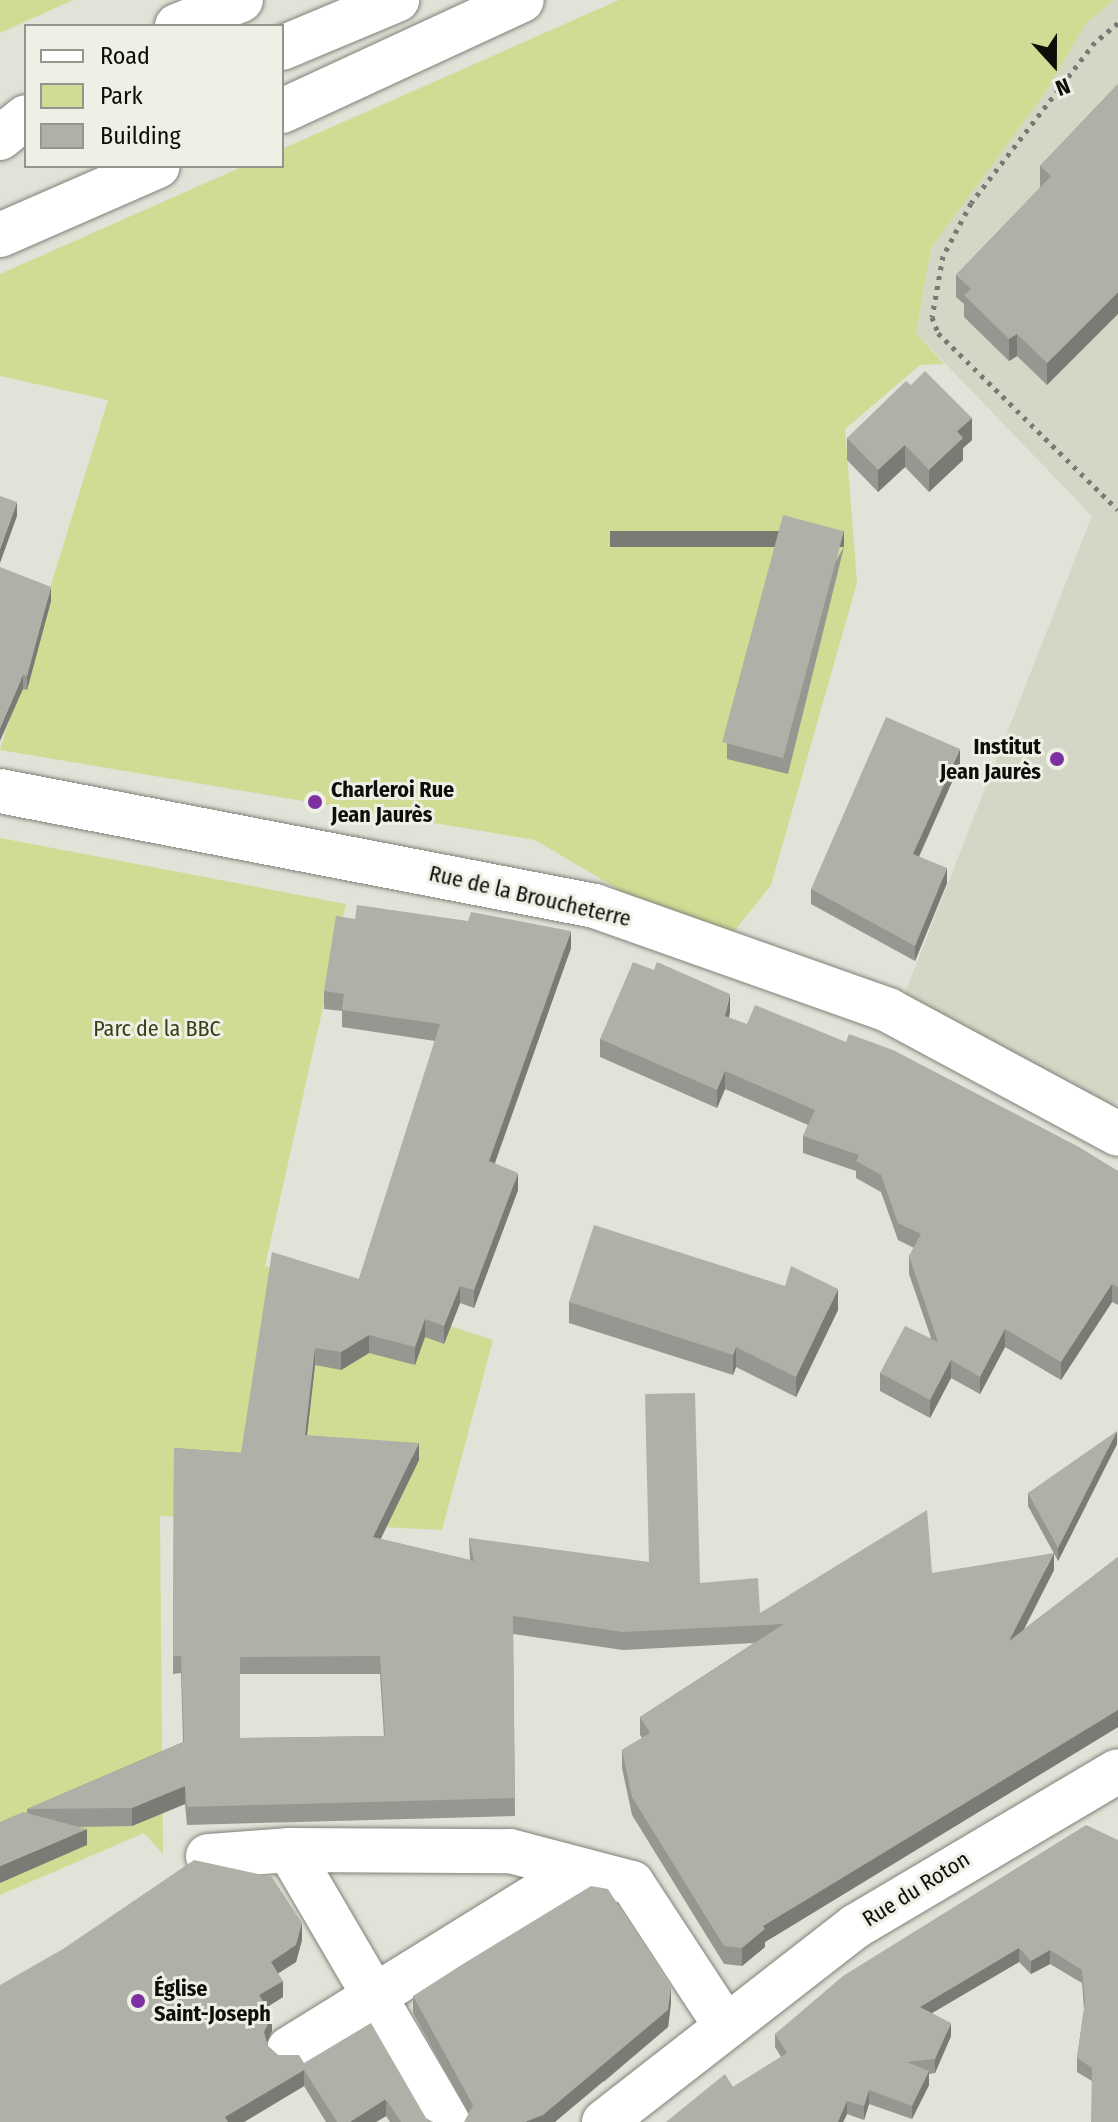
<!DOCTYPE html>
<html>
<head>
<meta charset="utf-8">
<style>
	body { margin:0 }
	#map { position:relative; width:1118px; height:2122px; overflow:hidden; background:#e1e2d8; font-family:"Fira Sans Condensed",sans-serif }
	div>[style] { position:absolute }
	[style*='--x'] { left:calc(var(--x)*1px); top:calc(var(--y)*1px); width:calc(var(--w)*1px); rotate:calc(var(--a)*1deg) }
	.built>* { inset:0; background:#d4d7c6 }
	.green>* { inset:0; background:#d1db93 }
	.path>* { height:5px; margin-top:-2.5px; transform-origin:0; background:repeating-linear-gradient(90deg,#797a73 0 4px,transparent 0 10px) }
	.roads { filter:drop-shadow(0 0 2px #808279) drop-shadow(0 0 2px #808279) }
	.minor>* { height:44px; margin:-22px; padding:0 22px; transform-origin:22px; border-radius:22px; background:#fff }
	.secondary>* { height:44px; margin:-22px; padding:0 22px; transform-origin:22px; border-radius:22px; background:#fff }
	.motorway>* { height:44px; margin:-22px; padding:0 22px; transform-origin:22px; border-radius:22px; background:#fff }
	.wall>* { inset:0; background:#969790 }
	.shaded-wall>* { inset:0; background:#7a7b75; transform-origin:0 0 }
	.building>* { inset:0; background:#afb0a7; transform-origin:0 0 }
	.dots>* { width:22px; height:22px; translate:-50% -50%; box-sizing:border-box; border:4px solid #eeefe5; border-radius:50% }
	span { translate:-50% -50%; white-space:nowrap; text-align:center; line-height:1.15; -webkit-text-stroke:6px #eeefe5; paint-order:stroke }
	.poi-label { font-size:22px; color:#0e0f0b; font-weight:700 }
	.right { translate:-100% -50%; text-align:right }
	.left { translate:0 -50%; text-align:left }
	.street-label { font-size:22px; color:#0e0f0b }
	.park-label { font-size:22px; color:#3a3e17 }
	.legend { position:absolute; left:24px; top:24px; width:260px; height:144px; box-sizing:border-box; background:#eeefe5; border:2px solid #94958e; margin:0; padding:10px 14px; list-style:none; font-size:24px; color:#0e0f0b }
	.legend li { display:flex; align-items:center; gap:16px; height:40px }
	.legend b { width:40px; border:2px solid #94958e }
	.north { position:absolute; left:1014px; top:24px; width:80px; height:80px; -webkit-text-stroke:6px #eeefe5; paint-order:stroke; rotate:159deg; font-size:22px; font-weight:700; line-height:32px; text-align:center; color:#0e0f0b }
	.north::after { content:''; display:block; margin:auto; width:28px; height:36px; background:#0e0f0b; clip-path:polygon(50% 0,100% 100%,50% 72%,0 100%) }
</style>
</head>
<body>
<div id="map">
	<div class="built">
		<i style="clip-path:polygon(1114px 0,1118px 0,1118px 1100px,1100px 1124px,901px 1003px,1092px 516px,916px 333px,931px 248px,1045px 93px,1087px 22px)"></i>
	</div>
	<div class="green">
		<i style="clip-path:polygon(0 0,73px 0,0 33px)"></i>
		<i style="clip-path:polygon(619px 0,1114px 0,1087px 22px,1045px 93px,931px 248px,916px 333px,944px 364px,920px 365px,845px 429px,857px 583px,771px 885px,720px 949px,535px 840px,0 750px,108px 400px,0 376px,0 274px,244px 166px,282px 166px,282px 149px)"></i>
		<i style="clip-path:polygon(0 838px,346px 904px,265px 1266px,493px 1340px,442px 1530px,160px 1516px,163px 1854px,144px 1833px,0 1895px)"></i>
	</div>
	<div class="path">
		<i style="--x:1118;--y:23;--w:30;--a:140"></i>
		<i style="--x:1095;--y:42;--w:203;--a:127.6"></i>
		<i style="--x:971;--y:203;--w:60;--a:117.8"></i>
		<i style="--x:943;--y:256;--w:62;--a:100.2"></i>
		<i style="--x:932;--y:317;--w:17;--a:69"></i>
		<i style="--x:938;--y:333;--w:252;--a:44.5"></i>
	</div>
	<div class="roads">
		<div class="minor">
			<i style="--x:208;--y:1856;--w:81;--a:-4.2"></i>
			<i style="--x:289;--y:2049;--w:340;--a:-31.8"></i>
			<i style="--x:448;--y:2122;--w:315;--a:-120.3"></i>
			<i style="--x:289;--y:1850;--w:221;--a:0.3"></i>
			<i style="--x:510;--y:1851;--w:126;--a:14.7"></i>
			<i style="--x:632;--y:1883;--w:170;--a:56.8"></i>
			<i style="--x:604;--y:2122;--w:319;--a:-37.9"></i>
			<i style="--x:856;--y:1926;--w:304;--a:-30.6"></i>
		</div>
		<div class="secondary">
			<i style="--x:0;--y:791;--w:606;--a:10.94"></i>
			<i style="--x:595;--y:906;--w:311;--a:19.5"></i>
			<i style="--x:888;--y:1010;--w:261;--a:28.3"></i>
		</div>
		<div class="motorway">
			<i style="--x:177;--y:26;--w:69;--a:-22.1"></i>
			<i style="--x:282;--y:48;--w:125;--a:-22.7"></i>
			<i style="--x:282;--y:111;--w:264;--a:-24.8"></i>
			<i style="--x:0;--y:138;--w:33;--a:-39"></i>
			<i style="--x:0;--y:235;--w:172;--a:-23.6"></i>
		</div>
	</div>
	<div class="wall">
		<i style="clip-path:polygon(1118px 84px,1047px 385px,1017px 356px,1009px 361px,964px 317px,964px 304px,956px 297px,956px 275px,1040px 188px,1040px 166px)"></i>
		<i style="clip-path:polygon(847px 438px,972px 440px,963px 448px,963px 460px,929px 492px,905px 467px,878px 492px,847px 460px)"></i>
		<i style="clip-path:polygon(844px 547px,788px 774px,727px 759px,727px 743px)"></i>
		<i style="clip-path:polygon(0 567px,51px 601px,27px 690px,23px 689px)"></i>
		<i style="clip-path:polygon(960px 764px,919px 857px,947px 883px,915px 961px,811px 904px,811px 889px)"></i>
		<i style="clip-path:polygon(evenodd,571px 948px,495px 1163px,518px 1190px,474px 1308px,460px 1303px,444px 1344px,425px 1337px,415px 1365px,369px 1353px,341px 1370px,315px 1365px,307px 1435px,419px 1460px,380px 1539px,470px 1560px,469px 1538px,700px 1583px,760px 1613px,932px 1573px,1054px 1570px,1023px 1630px,1118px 1557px,1118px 1727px,765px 1942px,765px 1947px,742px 1966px,724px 1964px,632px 1815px,622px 1768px,622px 1750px,642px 1738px,640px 1735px,640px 1717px,754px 1643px,623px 1650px,513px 1634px,515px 1816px,187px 1825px,185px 1804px,132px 1826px,78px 1827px,87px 1845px,27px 1814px,27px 1809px,183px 1742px,181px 1673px,173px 1674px,174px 1448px,241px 1453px,359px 1279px,435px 1041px,342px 1027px,342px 1011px,324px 1009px,324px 991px,571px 948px,240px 1674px,380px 1674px,384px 1736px,240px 1738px,240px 1674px)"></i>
		<i style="clip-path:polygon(730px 1011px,729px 1018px,1118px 1171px,1118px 1305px,1112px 1302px,1061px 1380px,1005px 1347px,980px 1394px,951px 1378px,930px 1418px,880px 1391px,880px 1373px,931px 1338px,909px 1274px,909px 1256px,914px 1248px,898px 1240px,881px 1192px,856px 1178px,856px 1171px,803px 1153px,803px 1136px,808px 1125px,725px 1089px,717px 1108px,600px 1057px,600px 1039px)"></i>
		<i style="clip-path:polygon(569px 1302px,838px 1310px,796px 1397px,736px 1367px,733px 1375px,569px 1323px)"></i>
		<i style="clip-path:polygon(1117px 1444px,1058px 1561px,1028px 1506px,1028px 1493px)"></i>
		<i style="clip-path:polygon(1118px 1840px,1092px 2081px,1077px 2072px,1077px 2058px,1084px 2009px,1082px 1983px,1050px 1964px,1031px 1974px,1019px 1962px,932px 2013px,951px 2036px,935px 2073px,929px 2074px,929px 2085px,912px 2119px,869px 2104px,864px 2120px,847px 2114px,843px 2122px,666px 2122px,733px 2087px,781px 2057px,775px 2047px,775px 2034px)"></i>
		<i style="clip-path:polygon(302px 1940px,296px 1962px,278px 1973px,283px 1997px,267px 2007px,272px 2031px,267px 2042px,268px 2046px,278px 2055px,304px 2063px,433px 2122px,390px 2122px,386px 2116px,376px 2122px,326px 2122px,304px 2086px,244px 2122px,0 2122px)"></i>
		<i style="clip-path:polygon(413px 1996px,671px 2003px,668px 2027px,605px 2081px,468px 2113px,413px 2013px)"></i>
	</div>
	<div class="shaded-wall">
		<i style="clip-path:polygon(1118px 292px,1118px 314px,1047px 385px,1047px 363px)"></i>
		<i style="clip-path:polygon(1017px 334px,1017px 356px,1009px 361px,1009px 339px)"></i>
		<i style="clip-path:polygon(972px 418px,972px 440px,963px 448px,963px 460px,929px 492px,929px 470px,957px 431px)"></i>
		<i style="clip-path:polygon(905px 445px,905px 467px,878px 492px,878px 470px)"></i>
		<i style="clip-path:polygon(17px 502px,17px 516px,0 563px,0 549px)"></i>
		<i style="left:844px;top:531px;width:16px;height:234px;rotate:90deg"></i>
		<i style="clip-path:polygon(51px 587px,51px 601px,27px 690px,27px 676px)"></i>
		<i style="clip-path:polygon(23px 675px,23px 689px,0 741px,0 728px)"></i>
		<i style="clip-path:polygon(960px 749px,960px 764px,913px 869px,913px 854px)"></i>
		<i style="clip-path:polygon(947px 868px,947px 883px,915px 961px,915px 946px)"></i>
		<i style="clip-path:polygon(571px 931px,571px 948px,489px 1179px,489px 1161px)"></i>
		<i style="clip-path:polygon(730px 994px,730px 1011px,725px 1034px,725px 1016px)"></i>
		<i style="clip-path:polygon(725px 1071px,725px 1089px,717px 1108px,717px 1090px)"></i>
		<i style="clip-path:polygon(518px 1173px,518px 1190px,474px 1308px,474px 1290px)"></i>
		<i style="clip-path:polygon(1112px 1284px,1112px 1302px,1061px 1380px,1061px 1362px)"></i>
		<i style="clip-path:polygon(460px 1286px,460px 1303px,444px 1344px,444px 1326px)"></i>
		<i style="clip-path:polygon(838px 1289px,838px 1310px,796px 1397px,796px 1377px)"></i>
		<i style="clip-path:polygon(425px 1319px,425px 1337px,415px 1365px,415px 1347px)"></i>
		<i style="clip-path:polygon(1005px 1329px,1005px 1347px,980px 1394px,980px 1377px)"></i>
		<i style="clip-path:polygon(369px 1335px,369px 1353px,341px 1370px,341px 1352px)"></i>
		<i style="clip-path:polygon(736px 1347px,736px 1367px,733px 1375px,733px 1355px)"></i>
		<i style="clip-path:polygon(315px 1348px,315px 1365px,305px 1453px,305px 1435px)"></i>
		<i style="clip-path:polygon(951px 1360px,951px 1378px,930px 1418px,930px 1400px)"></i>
		<i style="clip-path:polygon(1117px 1431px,1117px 1444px,1058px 1561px,1058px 1548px)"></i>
		<i style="clip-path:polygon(419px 1443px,419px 1460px,373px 1555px,373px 1537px)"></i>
		<i style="clip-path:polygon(1054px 1553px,1054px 1570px,1009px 1659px,1009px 1641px)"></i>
		<i style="clip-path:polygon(1118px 1710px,1118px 1727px,765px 1942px,765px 1947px,742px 1966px,742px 1948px,763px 1926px)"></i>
		<i style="clip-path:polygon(185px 1786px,185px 1804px,132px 1826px,132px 1808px)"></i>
		<i style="clip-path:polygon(87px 1829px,87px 1845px,0 1883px,0 1866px)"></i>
		<i style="clip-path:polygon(302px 1923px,302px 1940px,296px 1962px,271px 1978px,271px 1962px)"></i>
		<i style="clip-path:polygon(1019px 1948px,1019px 1962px,920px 2020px,920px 2007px)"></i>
		<i style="clip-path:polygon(1050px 1950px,1050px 1964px,1031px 1974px,1031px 1961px)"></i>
		<i style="clip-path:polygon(283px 1981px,283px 1997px,259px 2012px,259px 1995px)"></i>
		<i style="clip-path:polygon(671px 1987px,671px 2003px,668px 2027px,555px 2122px,525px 2122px)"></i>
		<i style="clip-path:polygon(272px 2015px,272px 2031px,264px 2049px,264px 2032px)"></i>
		<i style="clip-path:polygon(951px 2023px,951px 2036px,935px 2073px,935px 2059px)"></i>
		<i style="clip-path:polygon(304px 2070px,304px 2086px,244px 2122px,225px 2122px,225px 2117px)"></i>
		<i style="clip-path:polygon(929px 2071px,929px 2085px,912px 2119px,912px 2106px)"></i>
		<i style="clip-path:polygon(869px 2090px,869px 2104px,864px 2120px,864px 2106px)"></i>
		<i style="clip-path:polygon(386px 2099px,386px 2116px,376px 2122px,350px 2122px)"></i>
		<i style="clip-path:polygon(847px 2101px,847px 2114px,843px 2122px,838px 2122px)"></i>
	</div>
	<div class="building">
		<i style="clip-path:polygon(1118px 84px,1118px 292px,1047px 363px,1017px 334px,1009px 339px,964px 295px,971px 289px,956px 275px,1051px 176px,1040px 166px)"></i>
		<i style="clip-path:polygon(925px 371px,972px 418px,957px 431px,963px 438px,929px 470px,905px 445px,878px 470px,847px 438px,906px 381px,911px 385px)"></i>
		<i style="clip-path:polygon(0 496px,17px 502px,0 549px)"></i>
		<i style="left:783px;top:515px;width:63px;height:235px;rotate:15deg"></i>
		<i style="clip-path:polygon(0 567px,51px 587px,27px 676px,23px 675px,0 728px)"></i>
		<i style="clip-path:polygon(886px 717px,960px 749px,913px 854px,947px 868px,915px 946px,811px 889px)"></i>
		<i style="clip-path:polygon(evenodd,357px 905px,468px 921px,471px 912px,571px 931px,489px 1161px,518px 1173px,474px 1290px,460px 1286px,444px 1326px,425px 1319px,415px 1347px,369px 1335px,341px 1352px,315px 1348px,305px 1435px,419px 1443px,373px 1537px,474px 1561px,469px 1538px,649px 1562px,645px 1394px,695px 1393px,700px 1583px,758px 1578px,760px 1613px,927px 1510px,932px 1573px,1054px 1553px,1009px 1641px,1118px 1557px,1118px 1710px,763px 1926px,765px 1929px,742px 1948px,724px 1946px,632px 1797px,622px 1750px,650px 1733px,640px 1717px,784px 1624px,623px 1632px,513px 1616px,515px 1798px,187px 1807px,185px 1786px,132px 1808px,27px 1809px,184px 1742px,181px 1656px,173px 1656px,174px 1448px,241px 1453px,272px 1252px,359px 1279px,440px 1024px,342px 1010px,344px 994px,324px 991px,336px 916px,355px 919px,357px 905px,380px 1656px,385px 1736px,240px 1738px,240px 1657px,380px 1656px)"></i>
		<i style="clip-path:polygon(633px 962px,654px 970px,657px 962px,730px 994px,725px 1016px,747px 1024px,755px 1005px,846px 1042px,849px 1034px,893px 1050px,1079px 1147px,1118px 1171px,1118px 1287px,1112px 1284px,1061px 1362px,1005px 1329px,980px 1377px,951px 1360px,930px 1400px,880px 1373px,905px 1326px,938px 1342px,909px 1256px,921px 1234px,898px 1223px,881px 1175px,856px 1161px,859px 1155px,803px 1136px,815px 1110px,725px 1071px,717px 1090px,600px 1039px)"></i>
		<i style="clip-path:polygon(594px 1225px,785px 1286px,791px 1266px,838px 1289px,796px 1377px,736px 1347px,733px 1355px,569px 1302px)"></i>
		<i style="clip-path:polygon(1117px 1431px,1058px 1548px,1028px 1493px)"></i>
		<i style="clip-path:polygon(23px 1812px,87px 1829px,0 1866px,0 1822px)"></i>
		<i style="clip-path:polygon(1086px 1825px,1118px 1840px,1118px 2122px,1091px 2122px,1092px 2068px,1077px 2058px,1085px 2003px,1082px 1970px,1050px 1950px,1031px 1961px,1019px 1948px,920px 2007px,951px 2023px,935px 2059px,907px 2062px,929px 2071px,912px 2106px,869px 2090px,864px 2106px,847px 2101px,838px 2122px,666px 2122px,725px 2074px,733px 2087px,787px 2053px,775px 2034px,843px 1976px)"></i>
		<i style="clip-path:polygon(194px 1860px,272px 1877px,302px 1923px,296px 1945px,271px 1962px,283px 1981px,259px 1995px,272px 2015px,264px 2032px,268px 2046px,278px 2055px,299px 2055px,304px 2063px,371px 2023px,426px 2118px,433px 2122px,401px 2122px,386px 2099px,350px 2122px,337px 2122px,304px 2070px,225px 2117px,228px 2122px,0 2122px,0 1985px,63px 1949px)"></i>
		<i style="clip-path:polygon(591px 1886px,608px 1889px,671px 1987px,668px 2010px,543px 2115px,525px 2122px,464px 2122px,473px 2105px,413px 1996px,463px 1964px)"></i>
	</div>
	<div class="dots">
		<i style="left:1057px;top:759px;background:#7c30a1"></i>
		<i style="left:315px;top:802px;background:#7c30a1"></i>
		<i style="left:138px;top:2001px;background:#7c30a1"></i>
	</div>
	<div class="poi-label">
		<span class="right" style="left:1041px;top:759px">Institut<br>Jean Jaurès</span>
		<span class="left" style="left:331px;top:802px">Charleroi Rue<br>Jean Jaurès</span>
		<span class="left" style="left:154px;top:2001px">Église<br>Saint-Joseph</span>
	</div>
	<div class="street-label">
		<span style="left:530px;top:896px;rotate:13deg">Rue de la Broucheterre</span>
		<span style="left:916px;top:1889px;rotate:-32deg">Rue du Roton</span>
	</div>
	<div class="park-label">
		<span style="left:157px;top:1029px">Parc de la BBC</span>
	</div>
	<ul class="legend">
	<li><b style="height:10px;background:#fff"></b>Road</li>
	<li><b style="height:22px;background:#d1db93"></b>Park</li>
	<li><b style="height:22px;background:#afb0a7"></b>Building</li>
	</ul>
	<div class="north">N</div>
</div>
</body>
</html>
